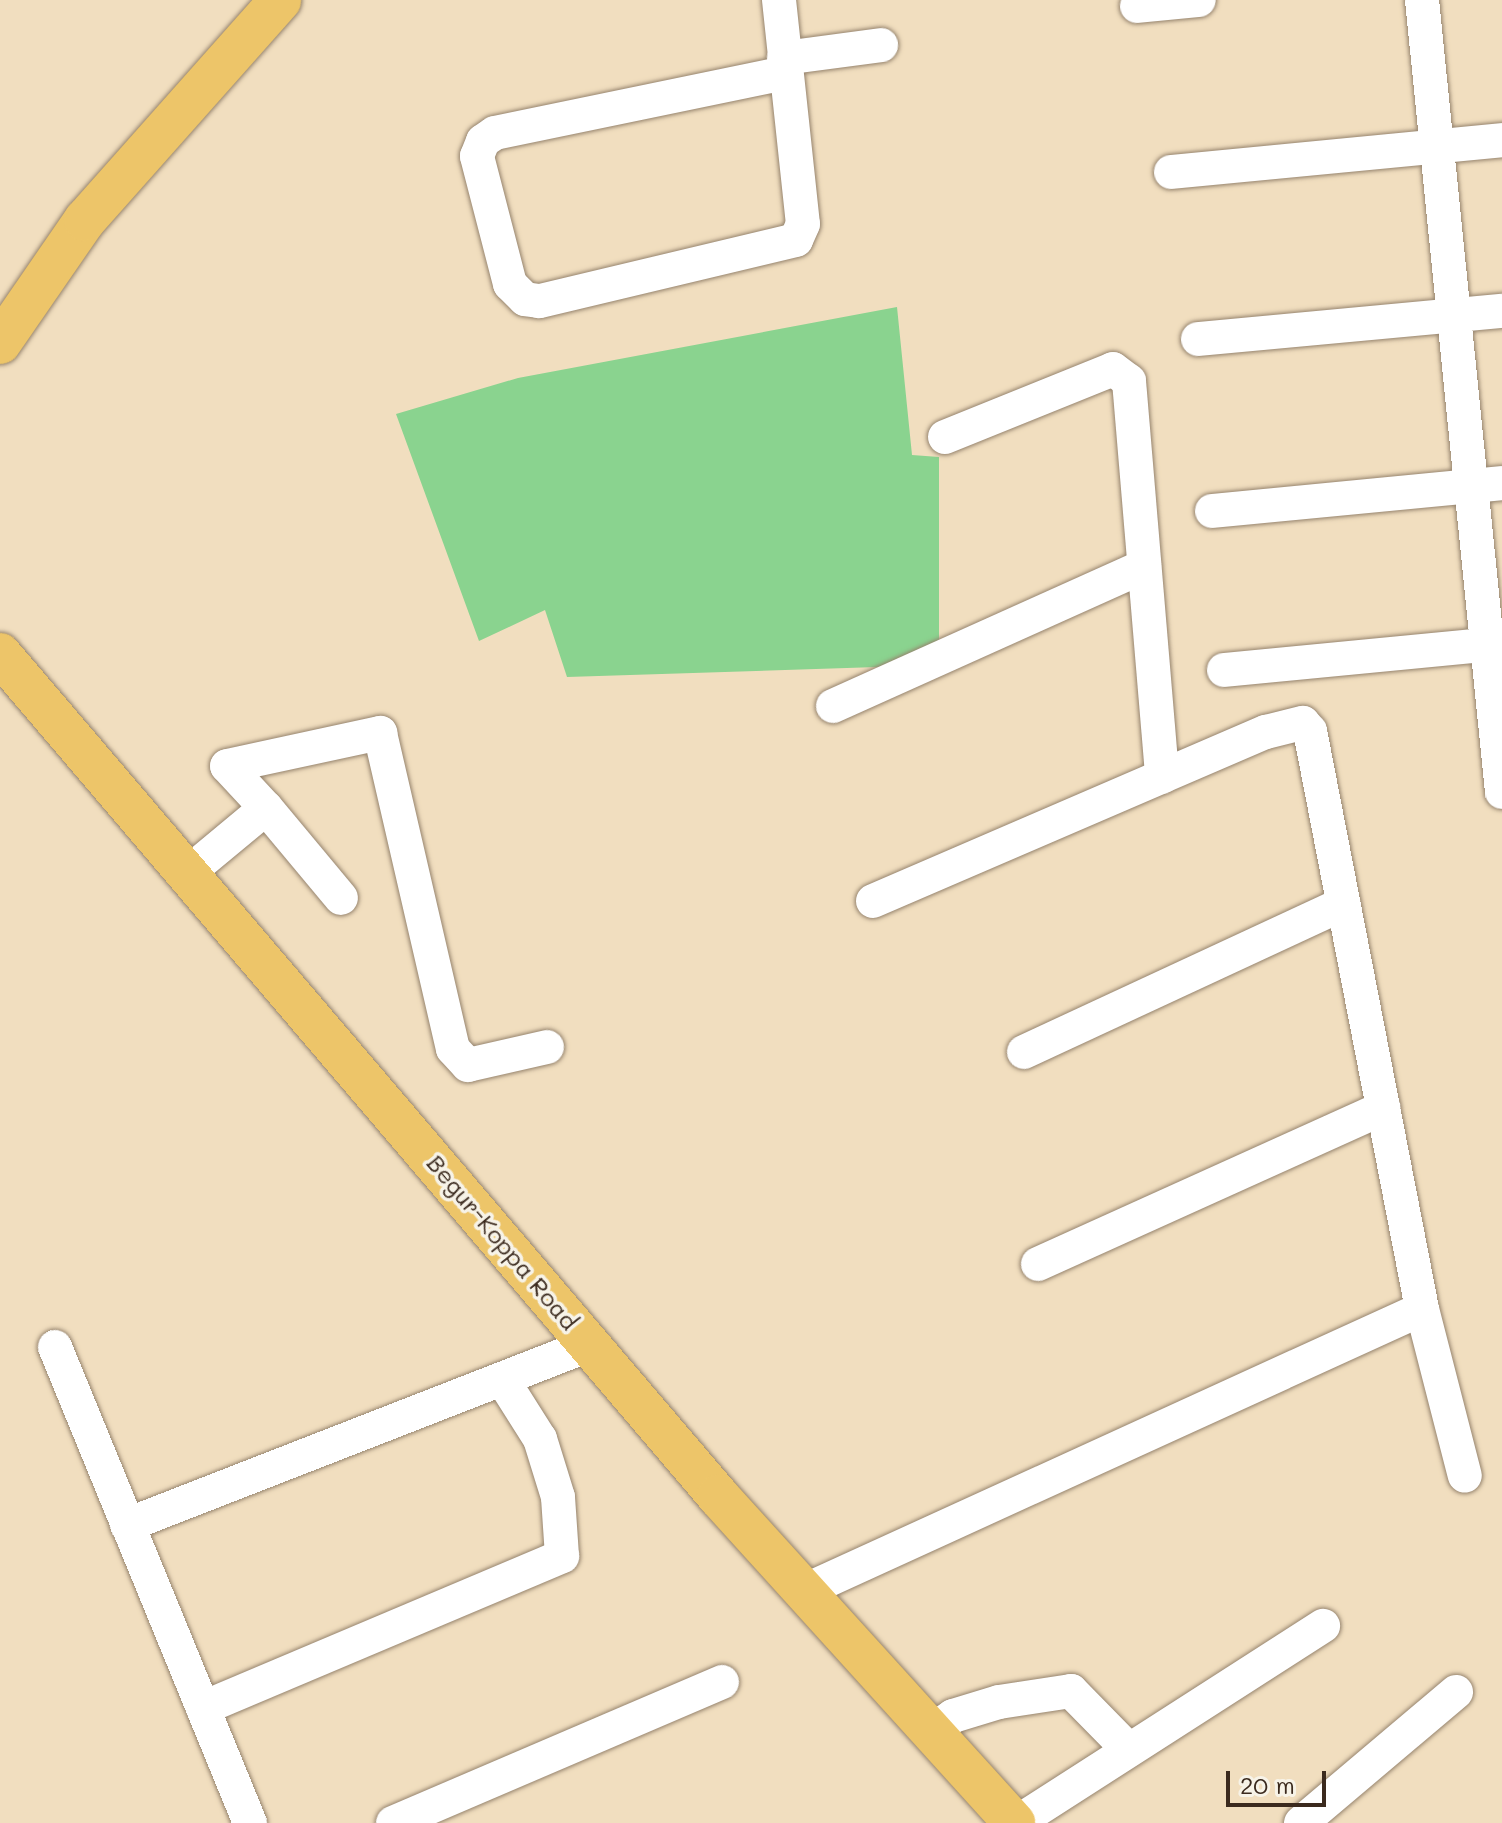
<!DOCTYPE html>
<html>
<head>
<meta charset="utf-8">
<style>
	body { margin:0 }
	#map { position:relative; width:1502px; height:1823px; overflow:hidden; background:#f1debf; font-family:Mali,sans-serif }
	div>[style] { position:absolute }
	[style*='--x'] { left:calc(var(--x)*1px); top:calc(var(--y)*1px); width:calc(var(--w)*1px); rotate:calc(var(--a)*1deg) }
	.green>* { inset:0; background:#8ad38f }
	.roads { filter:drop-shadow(0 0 2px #96846e) drop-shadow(0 0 2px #96846e) }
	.minor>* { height:34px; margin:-17px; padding:0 17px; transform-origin:17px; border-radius:17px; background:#fff }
	.major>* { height:42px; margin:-21px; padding:0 21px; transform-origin:21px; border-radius:21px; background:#edc569 }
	span { translate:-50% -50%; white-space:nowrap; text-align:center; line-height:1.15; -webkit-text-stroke:7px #f7f3e8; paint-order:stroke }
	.street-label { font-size:24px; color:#3b2a1e }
	.scale { position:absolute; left:1226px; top:1771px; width:100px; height:36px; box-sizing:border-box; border:4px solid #3b2a1e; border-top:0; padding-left:10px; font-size:24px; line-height:28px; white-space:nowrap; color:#3b2a1e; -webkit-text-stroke:6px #f7f3e8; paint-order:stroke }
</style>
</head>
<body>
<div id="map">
	<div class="green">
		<i style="clip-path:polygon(897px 307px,912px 455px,939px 457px,939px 665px,567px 677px,545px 610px,479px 641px,396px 414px,518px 378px)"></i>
	</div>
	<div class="roads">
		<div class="minor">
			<i style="--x:779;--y:0;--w:225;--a:83.9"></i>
			<i style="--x:803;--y:224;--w:17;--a:114"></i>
			<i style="--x:796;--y:240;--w:264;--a:166.6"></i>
			<i style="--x:539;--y:301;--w:14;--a:-172"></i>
			<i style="--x:525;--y:299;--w:21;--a:-135"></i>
			<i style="--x:510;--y:284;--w:132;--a:-104.5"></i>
			<i style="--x:477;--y:156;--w:16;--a:-68"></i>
			<i style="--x:483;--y:141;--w:14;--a:-34"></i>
			<i style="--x:495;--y:133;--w:297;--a:-11.7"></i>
			<i style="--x:1422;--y:0;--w:796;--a:84.23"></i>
			<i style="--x:1137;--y:6;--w:62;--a:-5.5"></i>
			<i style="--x:784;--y:58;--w:98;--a:-7.6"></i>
			<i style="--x:1171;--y:172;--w:333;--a:-5.5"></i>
			<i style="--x:1198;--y:339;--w:305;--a:-5.3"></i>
			<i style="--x:945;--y:437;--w:181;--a:-22"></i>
			<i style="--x:1113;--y:369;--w:20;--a:37"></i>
			<i style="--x:1129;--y:381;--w:397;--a:85.2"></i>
			<i style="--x:1212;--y:511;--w:291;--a:-5.5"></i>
			<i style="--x:1224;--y:670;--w:279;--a:-5.5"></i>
			<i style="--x:833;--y:706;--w:341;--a:-24.2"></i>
			<i style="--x:266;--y:808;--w:117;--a:50.2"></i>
			<i style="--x:189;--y:872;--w:100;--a:-39.7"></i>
			<i style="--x:266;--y:808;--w:57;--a:-132.9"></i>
			<i style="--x:227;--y:766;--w:157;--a:-12.2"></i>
			<i style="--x:380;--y:733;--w:324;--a:77"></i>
			<i style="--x:453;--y:1049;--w:22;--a:47"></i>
			<i style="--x:468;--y:1065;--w:81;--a:-12.8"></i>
			<i style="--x:873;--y:901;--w:428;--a:-23.3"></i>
			<i style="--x:1266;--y:732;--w:38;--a:-14"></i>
			<i style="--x:1303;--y:723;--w:11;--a:49"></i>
			<i style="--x:1310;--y:731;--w:589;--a:79.03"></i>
			<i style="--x:1422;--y:1309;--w:172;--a:75.6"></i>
			<i style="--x:1024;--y:1052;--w:352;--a:-24.9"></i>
			<i style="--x:1038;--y:1264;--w:379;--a:-24.3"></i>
			<i style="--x:55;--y:1347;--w:514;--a:67.72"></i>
			<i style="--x:127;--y:1525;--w:496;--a:-21.3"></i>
			<i style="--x:804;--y:1591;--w:679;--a:-24.53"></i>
			<i style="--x:203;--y:1708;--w:390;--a:-22.9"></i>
			<i style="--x:562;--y:1556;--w:59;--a:-93.9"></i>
			<i style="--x:558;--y:1497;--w:61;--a:-107.2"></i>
			<i style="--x:540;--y:1439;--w:71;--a:-122.3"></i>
			<i style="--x:931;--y:1731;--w:27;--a:-34"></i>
			<i style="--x:953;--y:1716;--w:48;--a:-16.9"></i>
			<i style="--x:999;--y:1702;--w:73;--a:-8.7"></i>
			<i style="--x:1071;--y:1691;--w:80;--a:45.5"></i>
			<i style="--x:393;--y:1823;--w:358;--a:-23.2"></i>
			<i style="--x:1016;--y:1823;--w:365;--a:-32.7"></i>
			<i style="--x:1301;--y:1823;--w:203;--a:-40.2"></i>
		</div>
		<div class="major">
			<i style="--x:0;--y:343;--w:150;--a:-55.4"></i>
			<i style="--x:85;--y:220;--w:294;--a:-48.4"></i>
			<i style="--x:0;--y:654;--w:1107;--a:49.54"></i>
			<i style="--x:718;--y:1496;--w:441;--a:47.8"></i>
		</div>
	</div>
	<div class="street-label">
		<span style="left:503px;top:1242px;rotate:50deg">Begur-Koppa Road</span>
	</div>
	<div class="scale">20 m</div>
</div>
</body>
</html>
